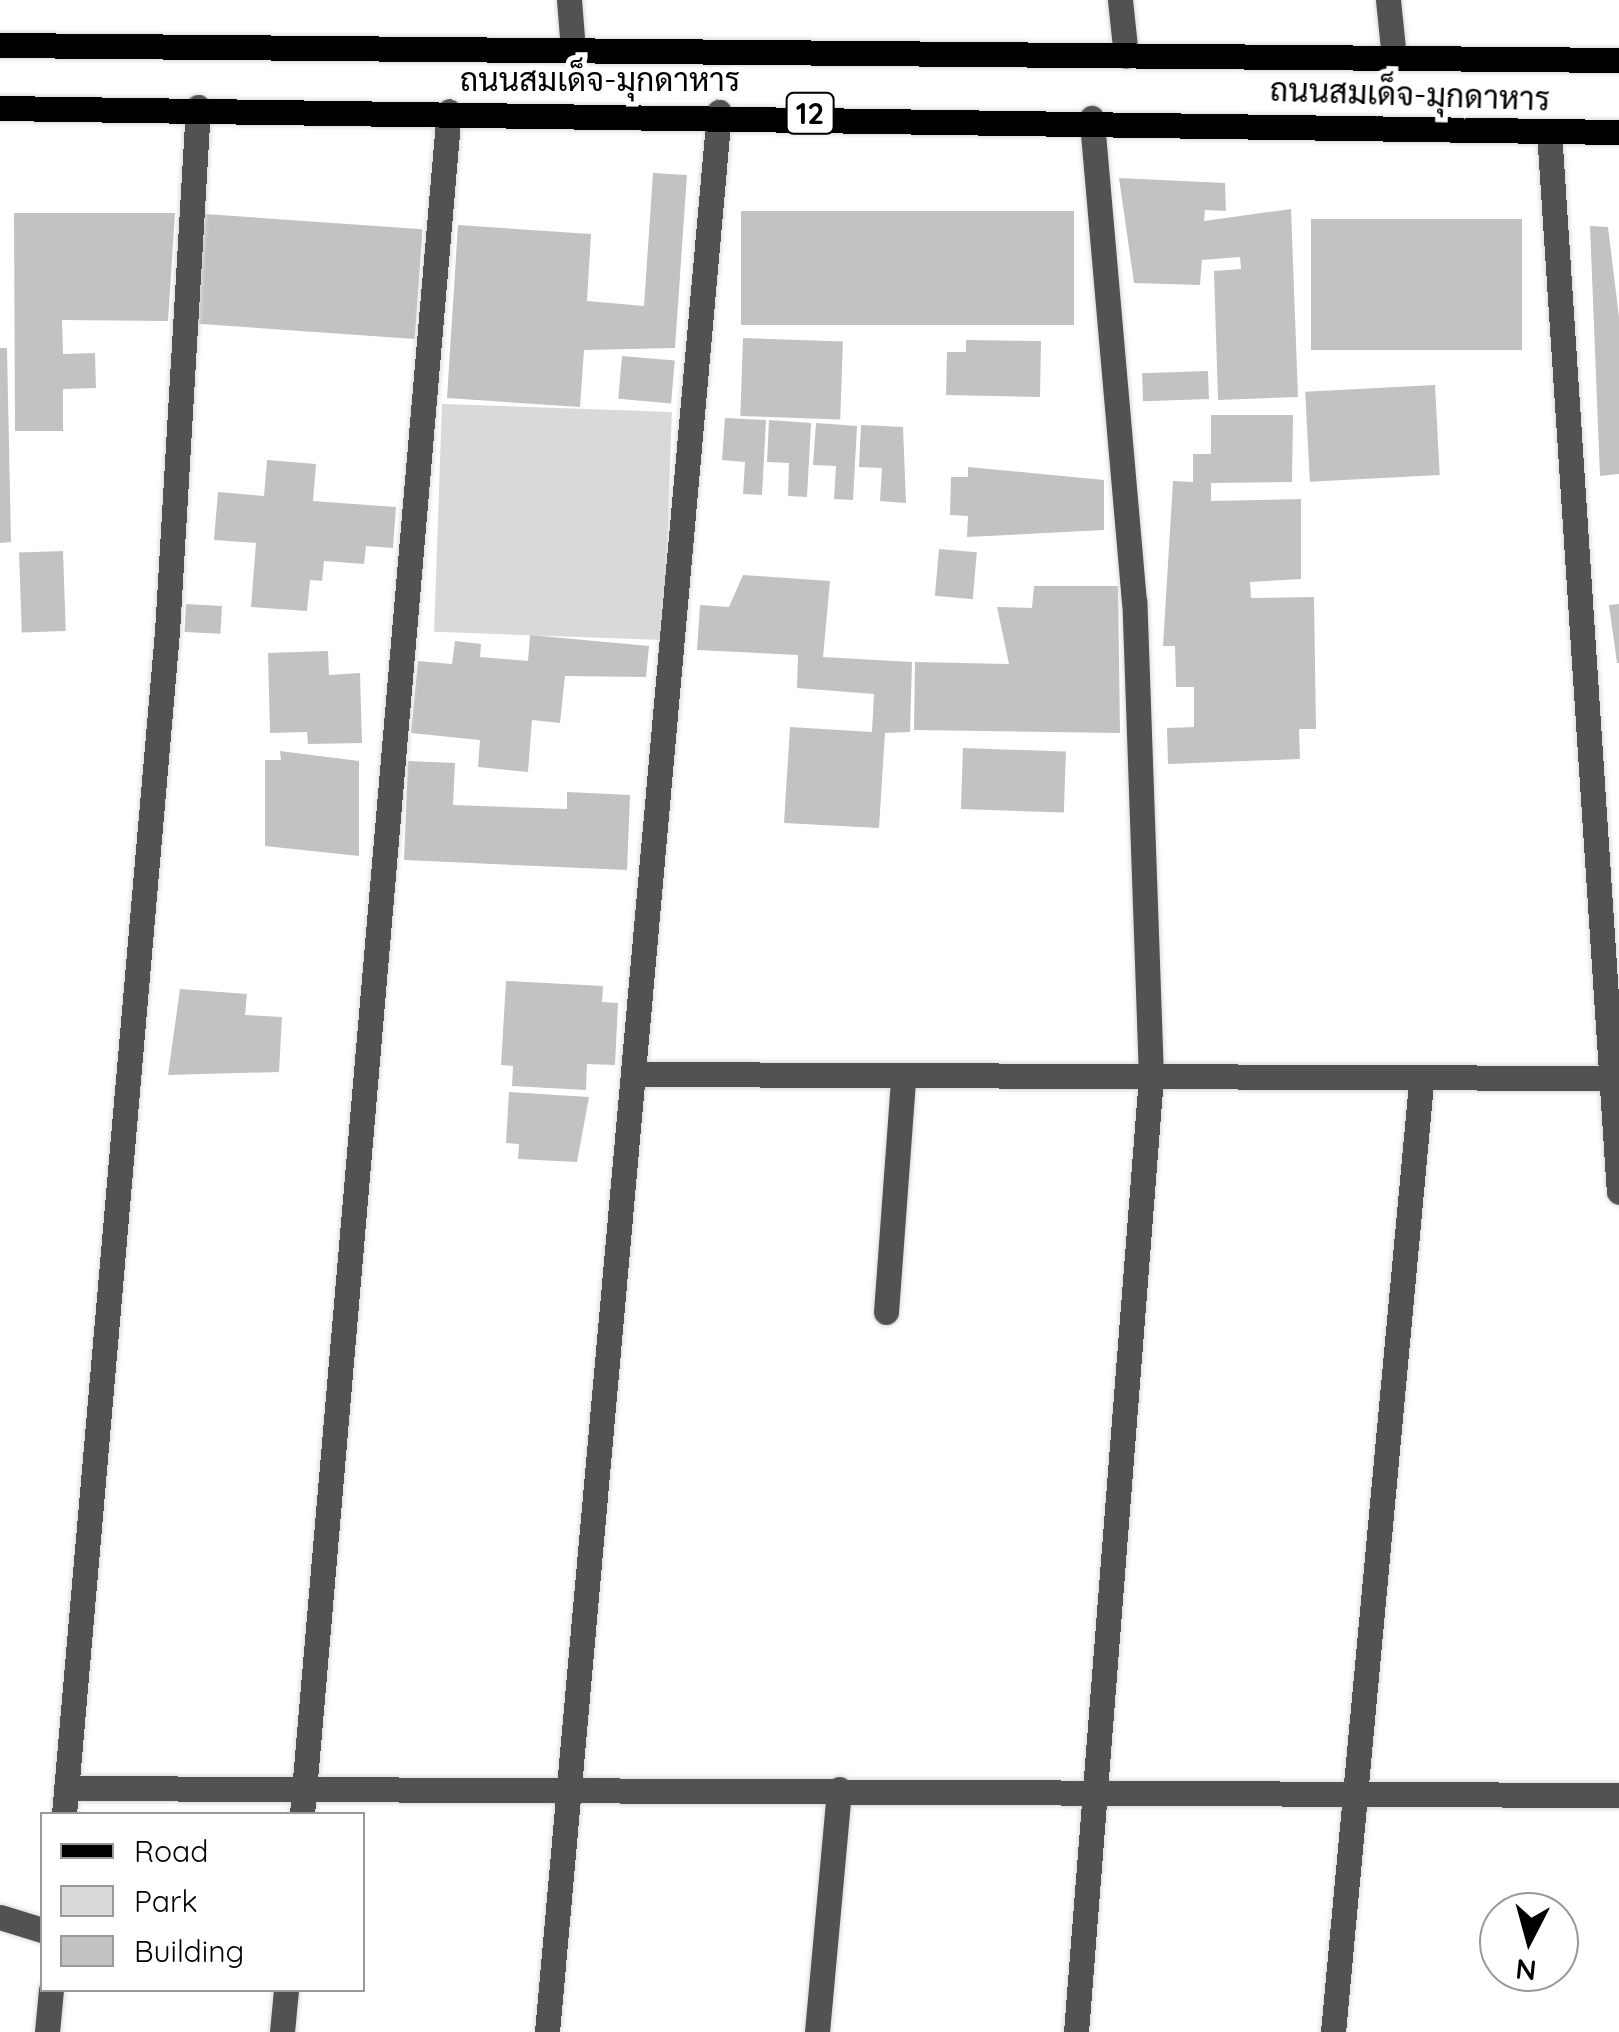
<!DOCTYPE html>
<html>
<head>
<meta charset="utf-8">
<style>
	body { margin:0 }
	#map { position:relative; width:1619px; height:2032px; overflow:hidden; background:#fff; font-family:Quicksand,Sarabun,sans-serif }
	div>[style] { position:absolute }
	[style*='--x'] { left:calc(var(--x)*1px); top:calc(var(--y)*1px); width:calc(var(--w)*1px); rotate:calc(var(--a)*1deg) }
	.green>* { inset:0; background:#d9d9d9; transform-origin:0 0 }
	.building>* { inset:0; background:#c2c2c2; transform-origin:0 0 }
	.roads { filter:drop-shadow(0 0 2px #dbdbdb) drop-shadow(0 0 2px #dbdbdb) }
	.minor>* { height:25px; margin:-12.5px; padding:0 12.5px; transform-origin:12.5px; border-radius:12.5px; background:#525252 }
	.major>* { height:25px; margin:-12.5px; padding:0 12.5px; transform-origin:12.5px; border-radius:12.5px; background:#000 }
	span { translate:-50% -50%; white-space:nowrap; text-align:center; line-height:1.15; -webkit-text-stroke:10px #fff; paint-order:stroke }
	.shield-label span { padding:2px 8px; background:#fff; border:2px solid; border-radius:8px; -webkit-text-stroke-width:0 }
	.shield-label { font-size:30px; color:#000; font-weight:700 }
	.street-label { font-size:32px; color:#000 }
	.legend { position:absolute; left:40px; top:1812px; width:325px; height:180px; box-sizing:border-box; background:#fff; border:2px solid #999; margin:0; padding:12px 18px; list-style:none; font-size:30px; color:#000 }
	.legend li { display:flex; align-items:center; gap:20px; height:50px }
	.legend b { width:50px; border:2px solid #999 }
	.north { position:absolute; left:1479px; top:1892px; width:100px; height:100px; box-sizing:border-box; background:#fff; border:2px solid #999; border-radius:50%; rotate:186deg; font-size:28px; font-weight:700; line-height:40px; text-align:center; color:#000 }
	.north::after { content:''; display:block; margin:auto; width:35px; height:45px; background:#000; clip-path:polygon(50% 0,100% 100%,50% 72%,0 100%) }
</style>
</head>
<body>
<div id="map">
	<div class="green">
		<i style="left:442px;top:404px;width:230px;height:228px;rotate:2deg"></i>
	</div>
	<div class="building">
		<i style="clip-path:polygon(653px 173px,687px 175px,675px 348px,584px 350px,580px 407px,447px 398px,458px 225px,591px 234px,587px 301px,644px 306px)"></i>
		<i style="clip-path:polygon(1119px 178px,1225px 183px,1226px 211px,1205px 210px,1204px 221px,1291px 209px,1298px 397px,1218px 400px,1214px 271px,1241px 269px,1240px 257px,1202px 260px,1200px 285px,1134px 283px)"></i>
		<i style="left:741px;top:211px;width:333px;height:114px"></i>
		<i style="clip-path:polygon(14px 213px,175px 213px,168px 321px,62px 320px,63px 354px,95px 353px,96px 388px,63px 389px,63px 431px,15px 431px)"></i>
		<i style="left:205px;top:214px;width:218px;height:110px;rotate:4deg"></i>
		<i style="left:1311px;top:219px;width:211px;height:131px"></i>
		<i style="clip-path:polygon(1590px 226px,1608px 227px,1619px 317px,1619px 474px,1600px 476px)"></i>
		<i style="left:743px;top:338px;width:100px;height:78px;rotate:2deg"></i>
		<i style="clip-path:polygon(966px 340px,1041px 341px,1040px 397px,946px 395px,947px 352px,966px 352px)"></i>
		<i style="clip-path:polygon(0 348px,7px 348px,11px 542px,0 543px)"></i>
		<i style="left:622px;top:356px;width:53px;height:43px;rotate:5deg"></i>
		<i style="left:1208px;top:371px;width:28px;height:66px;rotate:88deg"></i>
		<i style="left:1435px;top:385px;width:90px;height:130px;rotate:87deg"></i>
		<i style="clip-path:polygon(1211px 415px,1293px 415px,1292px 482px,1211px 483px,1211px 501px,1301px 499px,1301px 579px,1250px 582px,1251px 598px,1314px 597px,1316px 729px,1299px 729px,1300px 759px,1168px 764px,1167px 728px,1194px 727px,1194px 687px,1176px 687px,1175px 646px,1163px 646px,1173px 481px,1193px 482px,1193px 454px,1211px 454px)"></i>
		<i style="clip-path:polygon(725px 418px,766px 420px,762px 495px,743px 494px,745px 462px,722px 460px)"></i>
		<i style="clip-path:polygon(769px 420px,811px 423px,807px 497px,788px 496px,789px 463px,767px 462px)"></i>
		<i style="clip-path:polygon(816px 423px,857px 426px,853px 500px,834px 499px,836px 466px,813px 465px)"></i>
		<i style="clip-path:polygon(861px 425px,903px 427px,906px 503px,880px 501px,882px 468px,859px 467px)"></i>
		<i style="clip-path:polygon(267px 460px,316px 464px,313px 501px,396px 507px,393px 548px,366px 546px,364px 564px,324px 561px,322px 581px,310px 580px,307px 611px,251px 607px,256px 543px,214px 540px,218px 492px,264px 496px)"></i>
		<i style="clip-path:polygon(968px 467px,1104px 480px,1104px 530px,967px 537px,968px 516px,950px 515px,951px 477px,968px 477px)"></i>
		<i style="left:939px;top:549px;width:38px;height:47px;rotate:5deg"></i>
		<i style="left:63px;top:551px;width:80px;height:44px;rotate:88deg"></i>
		<i style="clip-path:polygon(743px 575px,830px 581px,823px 657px,912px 662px,910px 732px,885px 733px,879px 828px,784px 823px,790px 727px,872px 732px,874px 694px,797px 688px,798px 655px,697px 650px,700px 605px,729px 607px)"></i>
		<i style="clip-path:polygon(1034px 586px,1118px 586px,1120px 733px,914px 730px,915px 662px,1009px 664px,997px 607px,1032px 608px)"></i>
		<i style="left:186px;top:604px;width:36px;height:28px;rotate:3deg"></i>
		<i style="clip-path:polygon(1619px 604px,1619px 663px,1617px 663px,1609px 605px)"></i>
		<i style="clip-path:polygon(530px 635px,649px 646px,646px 677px,565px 676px,560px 723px,532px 720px,528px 772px,478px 767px,480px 740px,411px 733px,418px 661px,452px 664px,455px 641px,481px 644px,480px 657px,528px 661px)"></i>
		<i style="clip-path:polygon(328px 651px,329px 675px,360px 673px,362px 743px,308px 744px,307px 732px,270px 733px,268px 653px)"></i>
		<i style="left:963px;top:748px;width:103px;height:61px;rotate:2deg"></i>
		<i style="clip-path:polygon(280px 751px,359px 761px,359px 856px,265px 846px,265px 760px,281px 760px)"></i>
		<i style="clip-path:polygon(408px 761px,455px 763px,453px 805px,567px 809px,567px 792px,630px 795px,627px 870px,404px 860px)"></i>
		<i style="clip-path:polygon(506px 981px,603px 986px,602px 1002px,618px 1003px,615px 1065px,587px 1064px,586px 1090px,512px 1086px,513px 1066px,501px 1065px)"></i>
		<i style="clip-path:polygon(180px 989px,247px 994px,245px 1015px,282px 1017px,279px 1072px,168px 1075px)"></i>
		<i style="clip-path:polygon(509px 1092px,589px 1097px,577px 1162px,518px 1159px,519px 1144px,506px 1143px)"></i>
	</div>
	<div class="roads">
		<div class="minor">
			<i style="--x:569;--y:0;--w:50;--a:85.4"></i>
			<i style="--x:1120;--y:0;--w:56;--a:83.9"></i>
			<i style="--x:1388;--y:0;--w:58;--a:84.1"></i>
			<i style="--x:1549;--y:131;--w:1063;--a:86.23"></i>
			<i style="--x:638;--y:1074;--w:975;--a:0.24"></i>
			<i style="--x:886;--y:1312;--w:235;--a:-85.8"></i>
			<i style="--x:66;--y:1788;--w:1553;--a:0.26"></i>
			<i style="--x:64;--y:1814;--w:1186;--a:-85.02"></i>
			<i style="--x:167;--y:632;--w:526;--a:-86.62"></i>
			<i style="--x:302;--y:1814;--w:1709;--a:-85.07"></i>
			<i style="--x:0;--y:1917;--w:44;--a:17.2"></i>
			<i style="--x:47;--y:2032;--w:42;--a:-84.6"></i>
			<i style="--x:282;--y:2032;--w:42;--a:-84.6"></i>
			<i style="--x:547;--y:2032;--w:1928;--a:-84.88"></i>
			<i style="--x:817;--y:2032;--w:244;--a:-84.8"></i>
			<i style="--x:1076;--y:2032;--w:958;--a:-85.51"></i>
			<i style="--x:1151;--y:1077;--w:475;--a:-92"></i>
			<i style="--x:1134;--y:602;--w:486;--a:-95"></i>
			<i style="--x:1333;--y:2032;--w:953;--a:-84.7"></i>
		</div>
		<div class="major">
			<i style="--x:0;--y:45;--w:1619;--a:0.53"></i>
			<i style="--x:0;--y:108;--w:1619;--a:0.85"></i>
		</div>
	</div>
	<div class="shield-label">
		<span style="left:810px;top:113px">12</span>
	</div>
	<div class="street-label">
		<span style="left:600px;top:79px">ถนนสมเด็จ-มุกดาหาร</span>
		<span style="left:1410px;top:94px;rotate:2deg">ถนนสมเด็จ-มุกดาหาร</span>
	</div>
	<ul class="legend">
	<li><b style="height:12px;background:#000"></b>Road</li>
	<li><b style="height:28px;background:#d9d9d9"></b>Park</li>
	<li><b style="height:28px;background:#c2c2c2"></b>Building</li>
	</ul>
	<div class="north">N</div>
</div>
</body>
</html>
